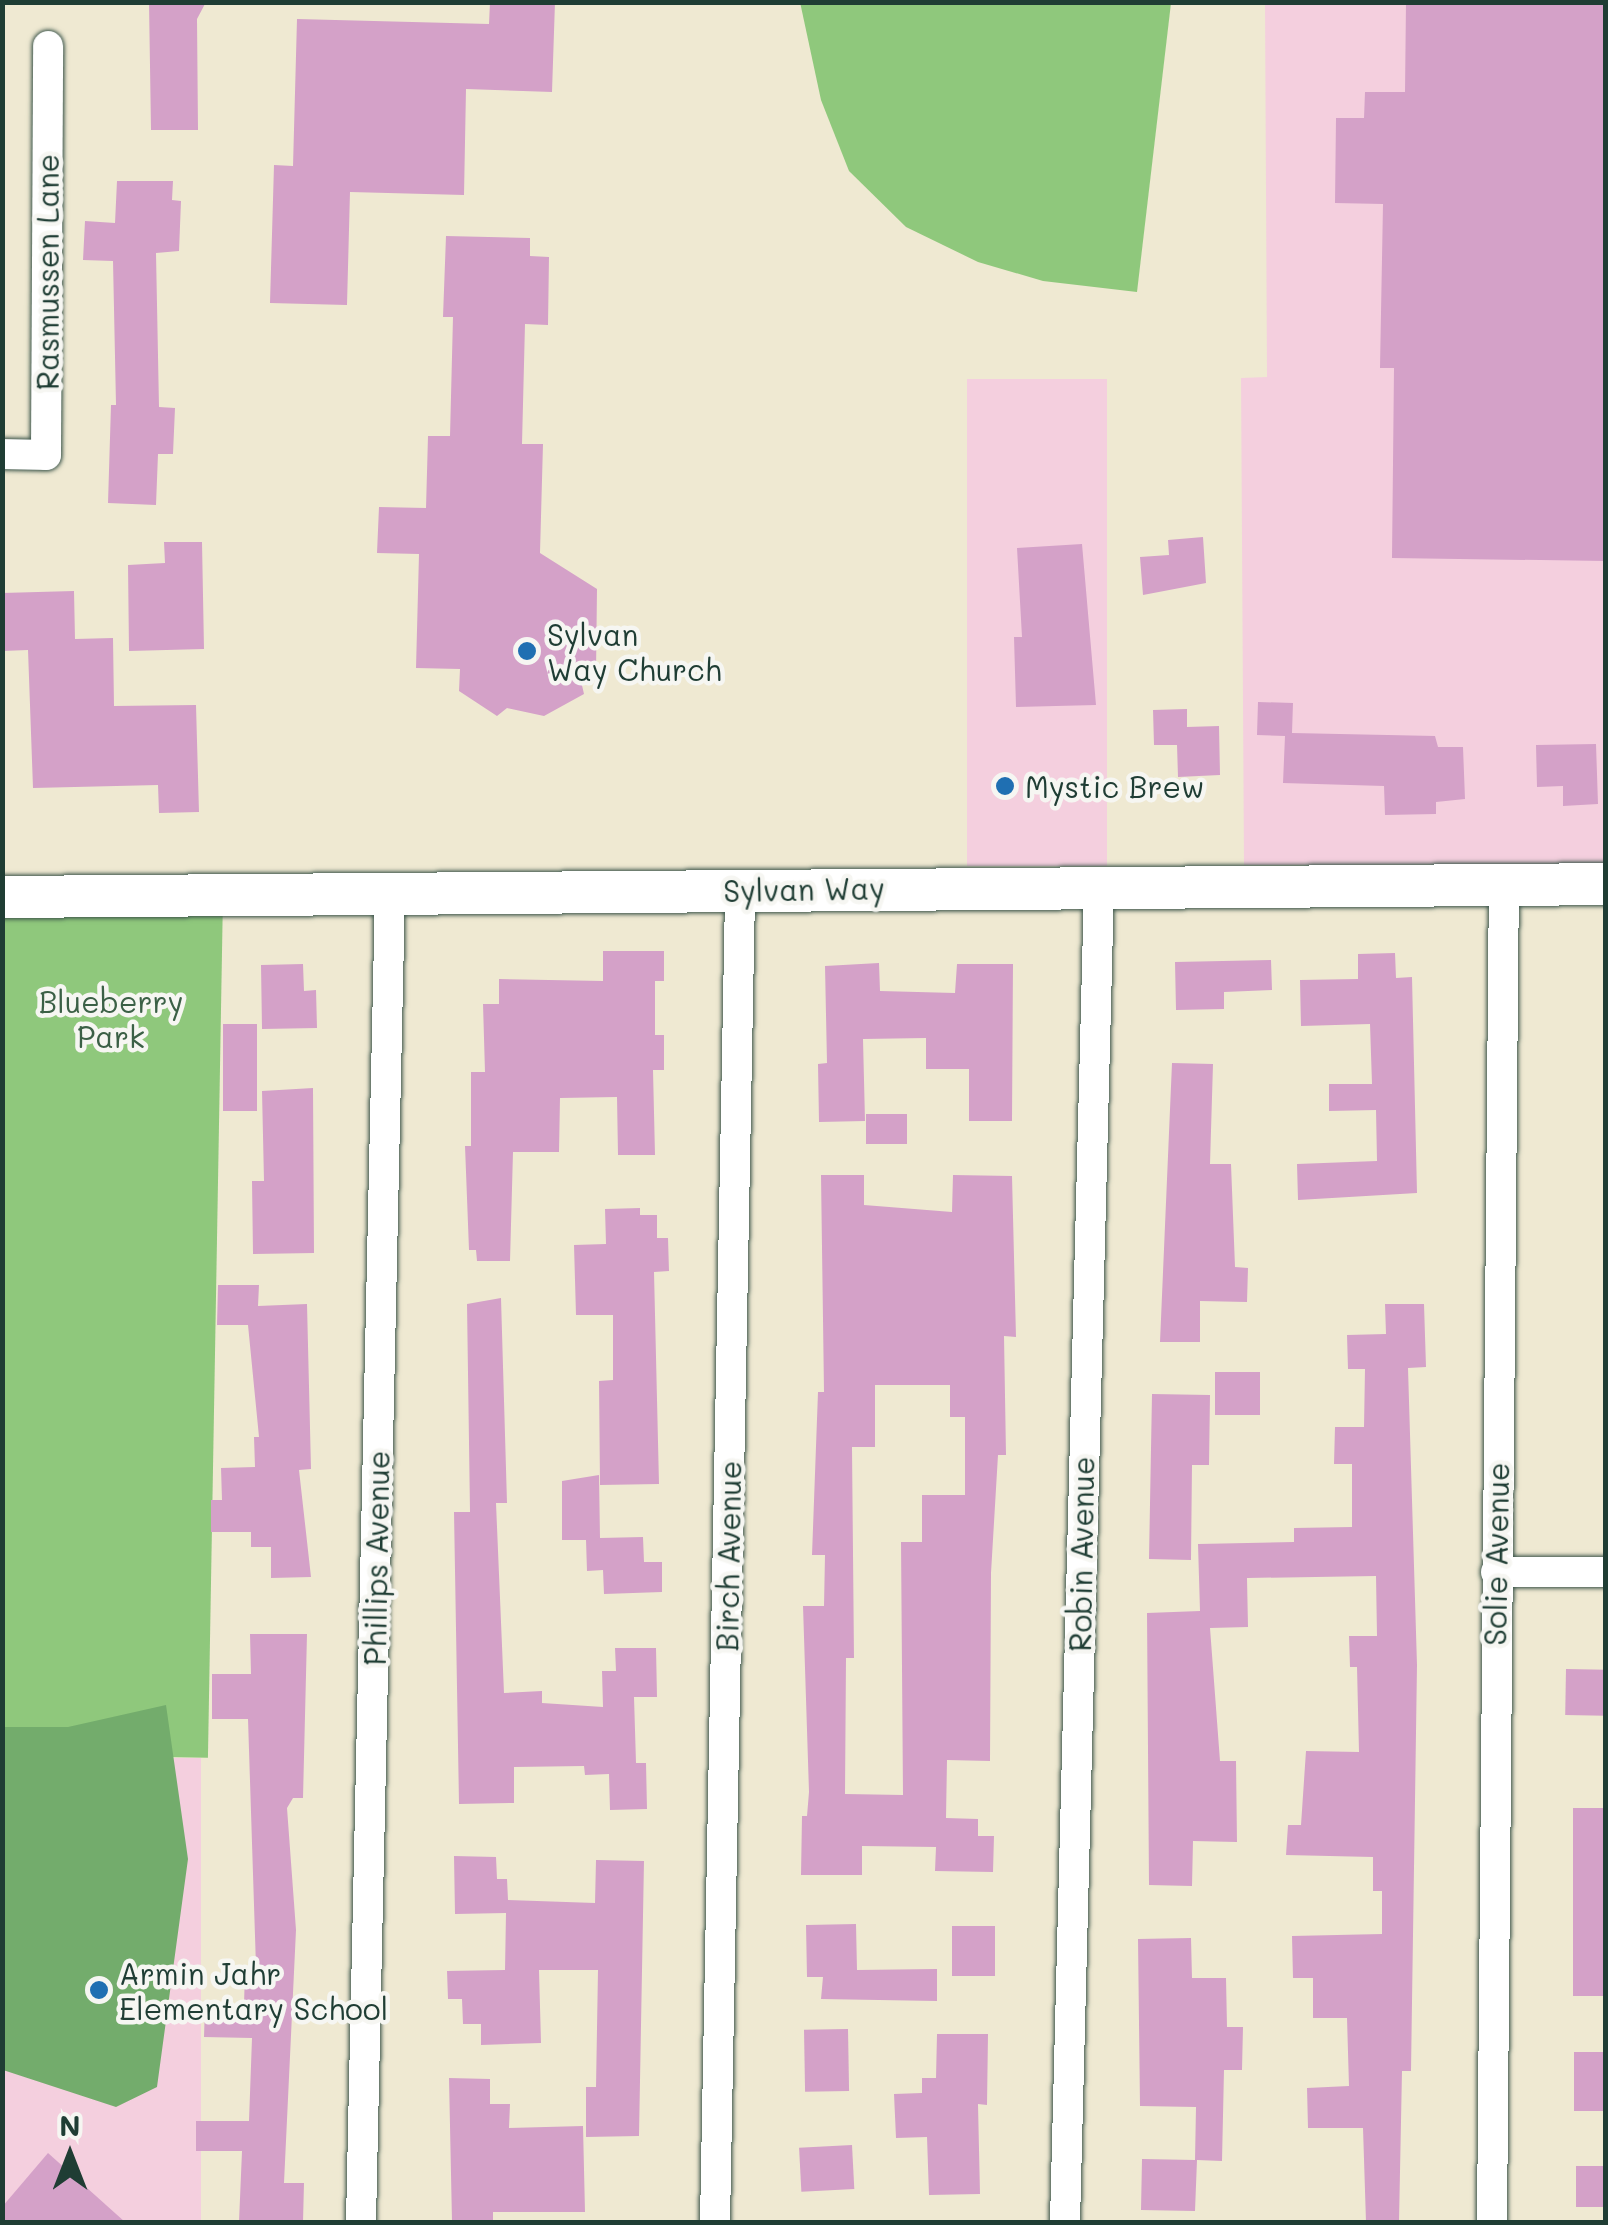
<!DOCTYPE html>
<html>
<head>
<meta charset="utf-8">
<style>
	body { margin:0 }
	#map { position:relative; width:1608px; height:2225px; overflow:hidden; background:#efe9d2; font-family:Mali,sans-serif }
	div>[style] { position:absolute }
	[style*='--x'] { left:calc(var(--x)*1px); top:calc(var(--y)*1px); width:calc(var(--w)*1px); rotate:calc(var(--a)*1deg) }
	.built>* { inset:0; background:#f4cfde; transform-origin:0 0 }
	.green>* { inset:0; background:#8fc87c; transform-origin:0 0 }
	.forest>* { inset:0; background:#73ac6c }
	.building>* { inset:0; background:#d4a1c8; transform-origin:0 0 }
	.roads { filter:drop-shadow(0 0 2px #3e574c) drop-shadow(0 0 2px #3e574c) }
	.street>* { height:30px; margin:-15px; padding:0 15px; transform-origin:15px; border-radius:15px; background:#fff }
	.secondary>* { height:42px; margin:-21px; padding:0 21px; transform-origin:21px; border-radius:21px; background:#fff }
	.dots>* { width:28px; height:28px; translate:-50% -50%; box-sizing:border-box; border:5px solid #f6f6f2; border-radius:50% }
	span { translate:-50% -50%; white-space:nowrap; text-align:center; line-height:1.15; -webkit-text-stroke:9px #f6f6f2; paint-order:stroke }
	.street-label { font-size:30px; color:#1f3d34 }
	.poi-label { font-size:30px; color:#1f3d34 }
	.left { translate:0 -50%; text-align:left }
	.park-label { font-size:30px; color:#3b6046 }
	.frame { position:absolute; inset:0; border:5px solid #1f3d34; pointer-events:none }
	.north { position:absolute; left:20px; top:2105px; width:100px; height:100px; -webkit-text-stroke:8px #f6f6f2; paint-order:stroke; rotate:0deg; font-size:28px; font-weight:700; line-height:40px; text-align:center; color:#1f3d34 }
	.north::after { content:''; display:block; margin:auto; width:35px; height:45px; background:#1f3d34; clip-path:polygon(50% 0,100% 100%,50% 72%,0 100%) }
</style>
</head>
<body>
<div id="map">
	<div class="built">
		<i style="clip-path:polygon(1265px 3px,1605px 3px,1605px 864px,1244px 865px,1241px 378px,1267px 377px)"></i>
		<i style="left:1107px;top:379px;width:487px;height:140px;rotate:90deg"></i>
		<i style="left:3px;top:1758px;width:198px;height:464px"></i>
	</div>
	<div class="green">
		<i style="clip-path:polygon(800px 2px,1171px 3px,1137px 292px,1043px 281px,978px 262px,906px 227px,849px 171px,821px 100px)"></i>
		<i style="left:223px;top:895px;width:863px;height:220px;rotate:91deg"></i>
	</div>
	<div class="forest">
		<i style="clip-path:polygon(166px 1705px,188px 1859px,157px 2087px,116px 2107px,3px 2070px,3px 1727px,68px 1727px)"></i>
	</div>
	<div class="building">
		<i style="clip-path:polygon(149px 2px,206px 2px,197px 19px,198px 130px,151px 130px)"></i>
		<i style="clip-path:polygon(490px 2px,555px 2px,552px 92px,466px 89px,464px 195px,350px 192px,347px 305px,270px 303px,274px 165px,293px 166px,297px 19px,489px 24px)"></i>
		<i style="clip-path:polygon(1406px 2px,1606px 2px,1606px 561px,1392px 558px,1394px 368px,1380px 368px,1383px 204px,1335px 203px,1336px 118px,1364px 118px,1365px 92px,1405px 92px)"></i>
		<i style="clip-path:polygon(117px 181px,173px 181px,172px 200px,181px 201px,179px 251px,156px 253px,159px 407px,175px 408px,173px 454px,158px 454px,156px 505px,108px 503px,111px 405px,116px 405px,113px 261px,83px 260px,85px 221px,115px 223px)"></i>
		<i style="clip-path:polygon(446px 236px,530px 238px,530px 256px,549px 257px,548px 325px,525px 324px,522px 444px,543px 444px,540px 553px,597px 589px,596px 673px,581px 681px,584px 694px,544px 716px,507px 708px,497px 716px,459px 691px,460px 669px,416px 668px,419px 554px,377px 553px,379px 507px,426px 508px,428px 436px,450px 436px,453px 317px,443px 317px)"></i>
		<i style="clip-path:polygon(1203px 537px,1206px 583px,1143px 595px,1140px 557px,1169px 555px,1168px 540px)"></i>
		<i style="clip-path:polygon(164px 542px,202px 542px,204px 649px,129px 651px,128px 565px,165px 563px)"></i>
		<i style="clip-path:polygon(1082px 544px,1096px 705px,1016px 707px,1014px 637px,1022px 637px,1017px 548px)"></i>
		<i style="clip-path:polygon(74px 591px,75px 639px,113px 638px,114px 706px,196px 705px,199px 812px,159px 813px,158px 785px,33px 788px,28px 650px,2px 651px,2px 593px)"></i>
		<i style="clip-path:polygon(1258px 702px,1293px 703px,1292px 733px,1435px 736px,1438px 747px,1463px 747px,1465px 799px,1436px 802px,1436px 814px,1385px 815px,1384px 786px,1283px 783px,1285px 736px,1257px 735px)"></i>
		<i style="clip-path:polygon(1187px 709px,1187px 727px,1219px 726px,1220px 775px,1178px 777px,1177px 745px,1154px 745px,1153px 710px)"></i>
		<i style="clip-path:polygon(1596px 744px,1598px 804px,1563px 806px,1563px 786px,1537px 787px,1536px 745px)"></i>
		<i style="clip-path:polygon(603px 951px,664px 951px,664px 981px,655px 981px,655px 1035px,664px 1035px,664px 1070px,653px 1070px,655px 1155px,618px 1155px,617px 1097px,560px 1098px,559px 1152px,513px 1152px,510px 1261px,477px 1261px,476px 1250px,469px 1250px,465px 1146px,471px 1146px,471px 1072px,485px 1072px,483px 1004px,499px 1004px,499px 979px,603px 981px)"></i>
		<i style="clip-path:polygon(1395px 953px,1396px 978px,1412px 977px,1417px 1193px,1298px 1200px,1297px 1164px,1377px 1161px,1376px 1110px,1329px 1111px,1329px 1084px,1372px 1084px,1370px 1024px,1301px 1026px,1300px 980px,1358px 979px,1358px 954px)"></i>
		<i style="clip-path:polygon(1271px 960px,1272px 990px,1224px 992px,1224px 1009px,1176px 1010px,1175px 962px)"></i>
		<i style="clip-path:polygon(879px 963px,880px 991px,955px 993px,957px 964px,1013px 964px,1012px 1121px,969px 1121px,969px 1069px,926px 1069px,926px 1038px,863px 1039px,865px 1121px,819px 1122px,818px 1064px,827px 1063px,825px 966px)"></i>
		<i style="clip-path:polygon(303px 964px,304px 991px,316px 990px,317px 1028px,262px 1029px,261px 965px)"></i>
		<i style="left:223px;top:1024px;width:34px;height:87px"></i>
		<i style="clip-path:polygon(1172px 1063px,1213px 1064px,1210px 1164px,1231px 1164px,1235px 1267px,1248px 1268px,1247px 1302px,1200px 1301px,1200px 1342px,1160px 1342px)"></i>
		<i style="clip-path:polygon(313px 1088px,314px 1253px,253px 1254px,252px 1181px,264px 1181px,262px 1091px)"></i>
		<i style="left:907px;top:1114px;width:30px;height:41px;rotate:90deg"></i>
		<i style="clip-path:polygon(evenodd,821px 1175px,864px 1175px,864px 1205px,952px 1212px,953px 1175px,1012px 1176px,1016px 1337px,1004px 1336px,1006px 1455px,998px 1455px,991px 1573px,990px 1761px,947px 1760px,946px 1818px,978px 1819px,978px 1836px,994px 1836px,993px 1872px,935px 1871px,936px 1847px,862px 1846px,862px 1875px,801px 1875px,802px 1816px,807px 1816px,809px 1792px,803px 1606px,824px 1606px,825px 1555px,812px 1555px,818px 1392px,824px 1392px,821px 1175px,875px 1385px,950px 1385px,950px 1417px,965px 1417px,965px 1495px,922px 1495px,922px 1542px,901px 1542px,903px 1795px,845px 1794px,846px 1658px,854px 1658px,852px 1447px,875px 1447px,875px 1385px)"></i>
		<i style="clip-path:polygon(640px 1208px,640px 1215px,657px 1215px,657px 1238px,668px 1238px,669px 1271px,654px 1272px,659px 1484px,600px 1485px,599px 1381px,613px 1380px,613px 1315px,576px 1315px,574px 1245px,606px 1244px,605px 1209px)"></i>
		<i style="clip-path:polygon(218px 1285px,259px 1285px,258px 1306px,307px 1304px,311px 1469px,299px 1470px,311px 1577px,271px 1578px,271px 1547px,251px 1547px,251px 1532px,211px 1532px,211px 1500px,222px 1500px,221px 1468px,255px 1467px,254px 1437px,259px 1437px,248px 1325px,217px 1325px)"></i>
		<i style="clip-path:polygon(501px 1298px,507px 1503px,496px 1503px,504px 1693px,542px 1691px,542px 1703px,603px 1707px,602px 1671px,616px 1671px,615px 1648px,656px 1648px,657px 1697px,634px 1697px,636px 1763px,646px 1763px,647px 1809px,610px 1810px,609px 1774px,585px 1775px,584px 1766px,514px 1767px,514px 1803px,459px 1804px,454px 1512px,470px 1512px,467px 1304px)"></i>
		<i style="clip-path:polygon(1385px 1304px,1424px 1304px,1426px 1367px,1408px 1368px,1417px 1665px,1411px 2071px,1402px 2071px,1399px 2222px,1366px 2222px,1363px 2128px,1308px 2128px,1307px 2088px,1349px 2086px,1347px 2018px,1313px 2018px,1313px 1978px,1293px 1978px,1292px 1936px,1382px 1934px,1382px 1891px,1373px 1891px,1373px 1857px,1286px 1855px,1288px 1825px,1301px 1825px,1306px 1751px,1359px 1752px,1357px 1667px,1350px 1667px,1349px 1636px,1377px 1636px,1376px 1576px,1247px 1578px,1248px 1627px,1210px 1628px,1220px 1761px,1236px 1761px,1237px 1842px,1193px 1841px,1192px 1886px,1149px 1885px,1147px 1613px,1200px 1611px,1198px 1544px,1294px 1542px,1294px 1528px,1352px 1527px,1352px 1464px,1334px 1464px,1335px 1427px,1364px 1427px,1365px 1369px,1348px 1369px,1347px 1335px,1386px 1334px)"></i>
		<i style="left:1260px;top:1372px;width:43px;height:45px;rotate:90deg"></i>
		<i style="clip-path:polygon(1152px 1394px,1210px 1395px,1209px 1465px,1192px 1465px,1191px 1560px,1149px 1559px)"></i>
		<i style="clip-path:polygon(599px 1475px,600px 1538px,643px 1537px,644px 1562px,662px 1562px,662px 1592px,604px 1594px,603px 1570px,587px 1571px,586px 1540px,562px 1540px,562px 1481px)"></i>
		<i style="clip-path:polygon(250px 1634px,307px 1634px,303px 1798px,293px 1798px,287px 1808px,296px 1930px,284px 2183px,304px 2183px,303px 2222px,239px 2222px,242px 2151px,196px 2151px,196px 2121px,249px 2121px,252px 2038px,204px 2037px,205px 2005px,244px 2006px,245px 1967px,256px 1967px,248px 1719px,212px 1719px,212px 1674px,251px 1674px)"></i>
		<i style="left:1566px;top:1669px;width:40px;height:46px;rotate:1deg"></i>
		<i style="left:1606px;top:1808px;width:188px;height:33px;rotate:90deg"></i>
		<i style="clip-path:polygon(454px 1856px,496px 1857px,497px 1879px,507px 1879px,508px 1900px,595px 1903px,596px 1860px,644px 1861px,639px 2136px,586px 2137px,586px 2087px,596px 2087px,598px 1970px,539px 1970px,541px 2043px,481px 2045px,481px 2024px,463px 2024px,462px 1999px,448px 1999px,447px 1971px,505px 1970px,506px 1913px,455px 1914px)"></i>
		<i style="clip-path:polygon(856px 1924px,857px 1970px,937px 1969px,937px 2001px,821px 1999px,823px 1977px,807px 1977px,806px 1925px)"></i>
		<i style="left:952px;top:1926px;width:43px;height:50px"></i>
		<i style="clip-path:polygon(1191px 1938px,1192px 1978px,1226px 1978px,1227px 2027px,1243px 2027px,1242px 2070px,1224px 2070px,1222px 2161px,1197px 2160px,1195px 2211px,1141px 2210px,1142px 2159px,1195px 2160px,1196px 2107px,1140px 2106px,1138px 1939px)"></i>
		<i style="left:848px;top:2029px;width:62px;height:44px;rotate:89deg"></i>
		<i style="clip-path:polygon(937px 2034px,988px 2034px,987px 2105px,978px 2104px,980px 2194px,929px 2195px,927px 2137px,896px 2138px,894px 2094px,922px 2093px,922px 2078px,936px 2078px)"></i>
		<i style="left:1606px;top:2052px;width:59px;height:32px;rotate:90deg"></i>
		<i style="clip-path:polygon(449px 2078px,490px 2079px,490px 2104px,510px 2104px,509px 2128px,583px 2126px,585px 2212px,493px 2212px,493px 2222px,452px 2222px)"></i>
		<i style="left:852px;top:2145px;width:44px;height:53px;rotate:87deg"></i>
		<i style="clip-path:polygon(48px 2153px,125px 2222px,2px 2222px,2px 2207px)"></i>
		<i style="left:1606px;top:2166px;width:41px;height:30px;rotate:90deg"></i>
	</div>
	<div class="roads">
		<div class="street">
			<i style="--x:2;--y:454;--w:44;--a:1.3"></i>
			<i style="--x:46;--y:455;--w:409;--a:-89.7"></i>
			<i style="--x:1496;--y:1572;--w:110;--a:0"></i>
			<i style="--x:361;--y:2222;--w:1328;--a:-88.75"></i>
			<i style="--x:715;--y:2222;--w:1332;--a:-88.92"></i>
			<i style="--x:1065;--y:2222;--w:1337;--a:-88.54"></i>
			<i style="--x:1492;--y:2222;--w:1337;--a:-89.49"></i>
		</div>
		<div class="secondary">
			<i style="--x:2;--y:897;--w:1604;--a:-0.46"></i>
		</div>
	</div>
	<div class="dots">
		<i style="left:527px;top:651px;background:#1f6fb2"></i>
		<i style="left:1005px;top:786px;background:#1f6fb2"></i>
		<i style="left:99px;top:1990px;background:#1f6fb2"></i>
	</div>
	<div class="street-label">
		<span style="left:47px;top:272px;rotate:-90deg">Rasmussen Lane</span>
		<span style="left:804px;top:889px;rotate:-1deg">Sylvan Way</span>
		<span style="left:1081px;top:1554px;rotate:-89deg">Robin Avenue</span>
		<span style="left:1496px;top:1554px;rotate:-89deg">Solie Avenue</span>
		<span style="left:728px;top:1556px;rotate:-89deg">Birch Avenue</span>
		<span style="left:376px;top:1558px;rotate:-89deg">Phillips Avenue</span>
	</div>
	<div class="poi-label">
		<span class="left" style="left:547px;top:651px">Sylvan<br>Way Church</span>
		<span class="left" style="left:1025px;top:786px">Mystic Brew</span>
		<span class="left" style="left:119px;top:1990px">Armin Jahr<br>Elementary School</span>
	</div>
	<div class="park-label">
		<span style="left:111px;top:1018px">Blueberry<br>Park</span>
	</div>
	<div class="frame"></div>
	<div class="north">N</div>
</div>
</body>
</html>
